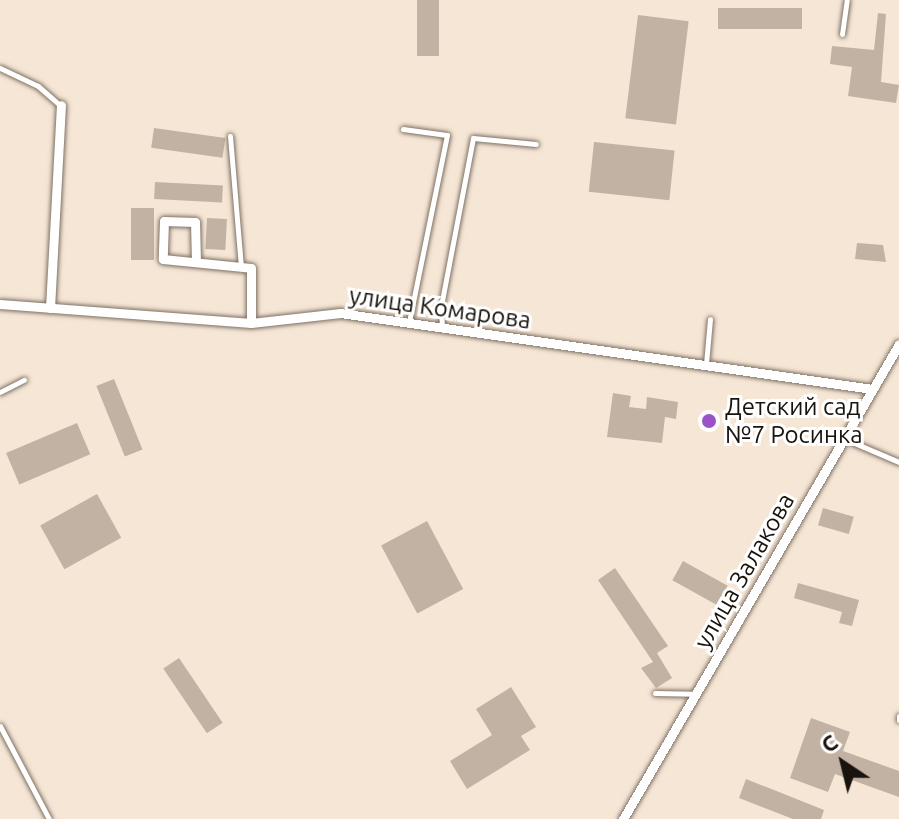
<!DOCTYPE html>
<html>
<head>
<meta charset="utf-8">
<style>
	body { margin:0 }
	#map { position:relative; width:899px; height:819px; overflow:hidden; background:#f6e6d6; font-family:Ubuntu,sans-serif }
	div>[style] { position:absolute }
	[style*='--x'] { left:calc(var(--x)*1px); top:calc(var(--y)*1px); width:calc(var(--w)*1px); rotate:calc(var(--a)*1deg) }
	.building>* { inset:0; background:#c1b2a3; transform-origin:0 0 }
	.roads { filter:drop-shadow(0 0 2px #7f7163) drop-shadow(0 0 2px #7f7163) }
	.lane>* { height:5px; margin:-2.5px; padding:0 2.5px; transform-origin:2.5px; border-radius:2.5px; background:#fff }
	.street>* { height:9px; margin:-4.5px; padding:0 4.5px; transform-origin:4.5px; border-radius:4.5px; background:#fff }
	.dots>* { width:22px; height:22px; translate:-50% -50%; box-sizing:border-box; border:4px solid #fff; border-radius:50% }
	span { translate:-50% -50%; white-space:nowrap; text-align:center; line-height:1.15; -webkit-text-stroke:6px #fff; paint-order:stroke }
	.street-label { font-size:24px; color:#18130d }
	.poi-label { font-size:24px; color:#18130d }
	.left { translate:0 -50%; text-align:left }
	.north { position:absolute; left:803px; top:723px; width:80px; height:80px; -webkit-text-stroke:6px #fff; paint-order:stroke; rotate:325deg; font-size:22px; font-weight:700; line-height:32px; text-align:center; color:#18130d }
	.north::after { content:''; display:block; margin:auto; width:28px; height:36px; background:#18130d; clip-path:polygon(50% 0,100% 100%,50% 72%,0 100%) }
</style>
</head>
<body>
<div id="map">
	<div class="building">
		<i style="left:417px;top:0;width:22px;height:56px"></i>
		<i style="left:718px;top:8px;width:84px;height:21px"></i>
		<i style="clip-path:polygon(878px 13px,886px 14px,881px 82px,899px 85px,896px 103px,848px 96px,852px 67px,830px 64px,832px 46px,874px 50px)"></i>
		<i style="left:638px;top:15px;width:51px;height:104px;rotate:7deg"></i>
		<i style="left:154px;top:128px;width:72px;height:20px;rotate:8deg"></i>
		<i style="left:594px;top:142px;width:81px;height:50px;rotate:6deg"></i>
		<i style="left:155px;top:182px;width:68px;height:17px;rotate:3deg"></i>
		<i style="left:131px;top:208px;width:23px;height:52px"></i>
		<i style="left:207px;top:218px;width:20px;height:31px;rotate:3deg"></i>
		<i style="clip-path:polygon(857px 243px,883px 245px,886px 262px,855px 259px)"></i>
		<i style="left:114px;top:379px;width:76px;height:19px;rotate:68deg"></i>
		<i style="clip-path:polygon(613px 393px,631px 396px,629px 407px,646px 409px,647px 397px,678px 402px,676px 419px,665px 417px,662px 443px,607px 437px)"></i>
		<i style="left:77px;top:423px;width:34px;height:77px;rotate:67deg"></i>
		<i style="left:97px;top:494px;width:50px;height:65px;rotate:61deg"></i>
		<i style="left:823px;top:508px;width:32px;height:18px;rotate:16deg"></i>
		<i style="left:427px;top:521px;width:77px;height:52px;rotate:62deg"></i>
		<i style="left:683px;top:561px;width:51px;height:22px;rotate:29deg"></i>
		<i style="clip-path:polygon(615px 568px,668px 646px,657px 653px,672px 678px,656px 688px,641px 668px,653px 662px,598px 580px)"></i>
		<i style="clip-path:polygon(798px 583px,859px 600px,852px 626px,839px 623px,842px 612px,794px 598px)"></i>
		<i style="left:179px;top:658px;width:78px;height:19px;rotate:56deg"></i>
		<i style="clip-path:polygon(511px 687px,536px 727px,521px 736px,530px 750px,467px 789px,450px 761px,492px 735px,476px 709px)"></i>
		<i style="clip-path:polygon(811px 718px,850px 732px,843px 751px,899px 771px,899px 797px,835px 774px,828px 792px,790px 778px)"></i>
		<i style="clip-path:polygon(746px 779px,824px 810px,821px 819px,793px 819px,739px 798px)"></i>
	</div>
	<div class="roads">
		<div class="lane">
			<i style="--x:842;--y:34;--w:34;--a:-82"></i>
			<i style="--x:0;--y:68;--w:42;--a:25.3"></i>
			<i style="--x:38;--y:86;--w:29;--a:41"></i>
			<i style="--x:403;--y:129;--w:44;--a:7.8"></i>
			<i style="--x:447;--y:135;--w:191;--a:101.5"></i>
			<i style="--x:230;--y:136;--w:130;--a:85.2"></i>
			<i style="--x:442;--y:327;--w:21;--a:-93"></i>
			<i style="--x:441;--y:306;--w:171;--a:-79.2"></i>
			<i style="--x:473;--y:138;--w:63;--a:5.4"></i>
			<i style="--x:706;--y:364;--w:45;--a:-84.9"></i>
			<i style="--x:0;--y:392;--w:27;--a:-27"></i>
			<i style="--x:845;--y:439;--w:59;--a:23.1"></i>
			<i style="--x:655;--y:693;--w:39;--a:1"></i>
			<i style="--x:899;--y:716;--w:4;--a:90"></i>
			<i style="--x:0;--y:726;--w:105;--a:62.2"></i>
		</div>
		<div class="street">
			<i style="--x:196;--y:262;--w:40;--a:-91.4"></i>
			<i style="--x:195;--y:222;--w:31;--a:-178"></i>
			<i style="--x:164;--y:221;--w:38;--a:92"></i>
			<i style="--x:163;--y:259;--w:88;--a:5.8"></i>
			<i style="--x:251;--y:268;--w:55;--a:90"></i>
			<i style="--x:0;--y:304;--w:252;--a:4.3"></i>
			<i style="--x:251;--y:323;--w:90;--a:-6.4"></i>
			<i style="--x:340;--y:313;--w:538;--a:8.12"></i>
			<i style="--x:50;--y:308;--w:203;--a:-86.9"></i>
			<i style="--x:623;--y:819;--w:549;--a:-59.84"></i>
		</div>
	</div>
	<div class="dots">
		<i style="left:709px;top:421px;background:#9953c7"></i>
	</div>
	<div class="street-label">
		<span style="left:440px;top:308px;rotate:8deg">улица Комарова</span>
		<span style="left:744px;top:571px;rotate:-60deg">улица Залакова</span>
	</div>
	<div class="poi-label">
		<span class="left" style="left:725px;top:421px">Детский сад<br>№7 Росинка</span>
	</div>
	<div class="north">С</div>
</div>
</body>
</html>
